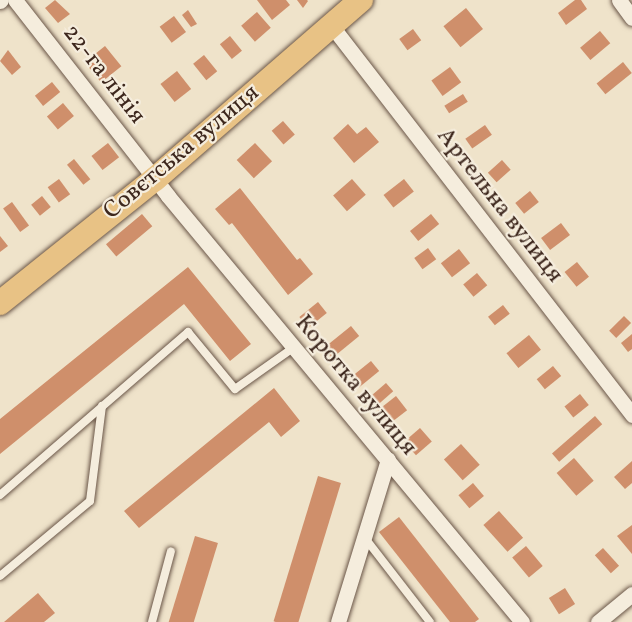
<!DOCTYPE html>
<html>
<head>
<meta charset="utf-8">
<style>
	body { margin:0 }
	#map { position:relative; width:632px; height:622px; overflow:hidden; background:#efe3ca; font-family:Vollkorn,serif }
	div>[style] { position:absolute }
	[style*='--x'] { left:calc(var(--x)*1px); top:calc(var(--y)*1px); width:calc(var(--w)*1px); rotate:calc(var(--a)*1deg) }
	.building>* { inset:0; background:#cf8f6b; transform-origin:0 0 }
	.roads { filter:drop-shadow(0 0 2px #6a5648) drop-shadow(0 0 2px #6a5648) }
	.service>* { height:8px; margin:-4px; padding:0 4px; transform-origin:4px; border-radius:4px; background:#f5eddd }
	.minor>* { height:15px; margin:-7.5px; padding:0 7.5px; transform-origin:7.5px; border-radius:7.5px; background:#f5eddd }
	.primary>* { height:24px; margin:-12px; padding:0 12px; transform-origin:12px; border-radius:12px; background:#e8c285 }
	span { translate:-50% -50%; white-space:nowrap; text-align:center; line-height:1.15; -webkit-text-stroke:4.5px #f5eddd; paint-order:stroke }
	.street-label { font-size:24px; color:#3d271d }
</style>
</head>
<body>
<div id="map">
	<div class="building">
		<i style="clip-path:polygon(55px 0,70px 14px,58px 23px,45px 8px)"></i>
		<i style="clip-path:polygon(257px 0,286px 0,290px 5px,272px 20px)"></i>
		<i style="clip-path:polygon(297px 0,307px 0,308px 1px,303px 8px)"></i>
		<i style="clip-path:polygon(575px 0,581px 0,587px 9px,566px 25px,558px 13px)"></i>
		<i style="left:466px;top:8px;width:27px;height:29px;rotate:51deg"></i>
		<i style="clip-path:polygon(188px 10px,197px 24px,191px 27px,182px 15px)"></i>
		<i style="left:257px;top:12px;width:21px;height:21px;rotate:49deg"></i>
		<i style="left:174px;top:16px;width:20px;height:18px;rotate:53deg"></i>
		<i style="left:413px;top:29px;width:14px;height:17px;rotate:54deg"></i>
		<i style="left:600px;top:31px;width:16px;height:26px;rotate:50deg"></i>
		<i style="left:230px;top:36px;width:19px;height:13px;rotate:51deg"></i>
		<i style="left:105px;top:46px;width:26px;height:26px;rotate:51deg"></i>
		<i style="clip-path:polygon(8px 50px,21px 67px,12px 75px,0 61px)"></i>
		<i style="left:204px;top:55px;width:21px;height:14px;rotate:51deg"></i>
		<i style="left:623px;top:62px;width:14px;height:34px;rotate:51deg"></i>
		<i style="left:450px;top:67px;width:19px;height:23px;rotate:54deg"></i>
		<i style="left:177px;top:71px;width:23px;height:21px;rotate:52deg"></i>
		<i style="left:52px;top:82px;width:13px;height:22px;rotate:51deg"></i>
		<i style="left:463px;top:94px;width:9px;height:22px;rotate:58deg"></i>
		<i style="left:63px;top:103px;width:17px;height:21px;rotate:50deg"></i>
		<i style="left:283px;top:121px;width:18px;height:15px;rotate:49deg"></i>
		<i style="clip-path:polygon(348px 124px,357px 134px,366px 127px,379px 142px,354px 163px,333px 138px)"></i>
		<i style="left:485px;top:125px;width:12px;height:24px;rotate:55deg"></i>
		<i style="left:108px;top:143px;width:18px;height:21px;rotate:52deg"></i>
		<i style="left:255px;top:143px;width:25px;height:25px;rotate:47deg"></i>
		<i style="left:74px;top:159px;width:26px;height:9px;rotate:51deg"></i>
		<i style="left:502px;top:160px;width:13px;height:19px;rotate:48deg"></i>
		<i style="left:59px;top:179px;width:19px;height:14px;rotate:54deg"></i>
		<i style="left:352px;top:179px;width:21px;height:25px;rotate:49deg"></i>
		<i style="left:404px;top:179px;width:16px;height:26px;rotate:52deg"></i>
		<i style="clip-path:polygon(240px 188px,297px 260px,300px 258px,313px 274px,288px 295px,232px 223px,229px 225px,215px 209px)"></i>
		<i style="left:530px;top:191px;width:14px;height:19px;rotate:51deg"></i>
		<i style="left:42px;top:196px;width:14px;height:14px;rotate:51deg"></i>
		<i style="left:12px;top:202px;width:29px;height:11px;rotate:54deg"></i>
		<i style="left:142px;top:214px;width:16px;height:47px;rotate:50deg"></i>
		<i style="left:431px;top:214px;width:13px;height:27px;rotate:51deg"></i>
		<i style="left:561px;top:223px;width:15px;height:25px;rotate:53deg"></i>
		<i style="clip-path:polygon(0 236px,8px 246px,0 252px)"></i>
		<i style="left:428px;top:248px;width:14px;height:17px;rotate:54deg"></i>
		<i style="left:459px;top:249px;width:18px;height:23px;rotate:52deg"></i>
		<i style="left:577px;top:262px;width:19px;height:16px;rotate:51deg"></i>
		<i style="clip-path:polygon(188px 267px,251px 344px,230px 361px,184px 304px,0 454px,0 419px)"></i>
		<i style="left:477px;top:273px;width:16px;height:18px;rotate:50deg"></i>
		<i style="left:318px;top:302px;width:14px;height:24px;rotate:51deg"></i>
		<i style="left:503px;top:305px;width:11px;height:19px;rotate:52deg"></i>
		<i style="left:624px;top:316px;width:10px;height:21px;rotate:45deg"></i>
		<i style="left:351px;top:326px;width:13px;height:35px;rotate:51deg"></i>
		<i style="clip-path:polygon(632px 334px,632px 349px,628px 352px,621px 343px)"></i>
		<i style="left:529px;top:335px;width:19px;height:29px;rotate:51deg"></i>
		<i style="left:371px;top:361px;width:13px;height:26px;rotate:51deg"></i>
		<i style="left:553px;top:366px;width:13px;height:21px;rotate:51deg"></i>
		<i style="left:386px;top:383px;width:11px;height:23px;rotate:49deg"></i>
		<i style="clip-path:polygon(274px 388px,300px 421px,281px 437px,269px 422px,139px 528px,124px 511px)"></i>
		<i style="left:580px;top:394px;width:14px;height:20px;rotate:51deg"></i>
		<i style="left:396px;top:396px;width:18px;height:23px;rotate:52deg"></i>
		<i style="left:595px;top:416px;width:11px;height:57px;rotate:49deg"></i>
		<i style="left:420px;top:428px;width:18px;height:21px;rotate:49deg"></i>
		<i style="left:461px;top:444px;width:28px;height:23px;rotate:48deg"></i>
		<i style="left:574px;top:458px;width:30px;height:23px;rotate:49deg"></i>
		<i style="clip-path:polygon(632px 461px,632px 483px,625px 489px,614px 477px)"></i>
		<i style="left:318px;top:476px;width:24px;height:152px;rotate:17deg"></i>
		<i style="left:473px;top:483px;width:17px;height:19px;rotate:50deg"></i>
		<i style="left:499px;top:511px;width:36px;height:21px;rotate:48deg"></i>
		<i style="clip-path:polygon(399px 517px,479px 619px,475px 622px,450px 622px,379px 532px)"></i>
		<i style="clip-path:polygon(632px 525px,632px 554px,617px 536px)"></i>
		<i style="left:195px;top:536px;width:24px;height:90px;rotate:17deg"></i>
		<i style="left:526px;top:546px;width:26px;height:18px;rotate:50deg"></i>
		<i style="left:603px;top:548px;width:24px;height:11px;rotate:48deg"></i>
		<i style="left:565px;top:588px;width:19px;height:19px;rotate:58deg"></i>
		<i style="clip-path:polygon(38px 593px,55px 613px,44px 622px,4px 622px)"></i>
	</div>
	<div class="roads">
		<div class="service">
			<i style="--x:0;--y:495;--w:249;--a:-40.9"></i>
			<i style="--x:188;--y:332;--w:74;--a:50.5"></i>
			<i style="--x:235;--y:389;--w:71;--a:-35.3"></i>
			<i style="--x:365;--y:538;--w:106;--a:52.3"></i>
			<i style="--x:0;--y:576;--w:117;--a:-39.8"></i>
			<i style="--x:90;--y:501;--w:96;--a:-82.8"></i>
			<i style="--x:152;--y:622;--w:73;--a:-75"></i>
		</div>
		<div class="minor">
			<i style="--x:15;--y:0;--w:249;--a:52"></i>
			<i style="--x:168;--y:196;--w:554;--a:50.27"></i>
			<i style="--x:619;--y:0;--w:22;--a:54"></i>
			<i style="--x:0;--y:1;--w:1;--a:-45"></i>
			<i style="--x:331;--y:25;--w:493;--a:52.3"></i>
			<i style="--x:338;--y:622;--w:170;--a:-72.9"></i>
			<i style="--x:598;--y:622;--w:44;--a:-39.5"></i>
		</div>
		<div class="primary">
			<i style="--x:0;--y:303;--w:198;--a:-38.7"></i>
			<i style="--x:155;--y:179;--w:273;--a:-41"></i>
		</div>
	</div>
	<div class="street-label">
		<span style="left:103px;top:75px;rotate:52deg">22-га лінія</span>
		<span style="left:182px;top:153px;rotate:-40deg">Совєтська вулиця</span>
		<span style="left:499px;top:206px;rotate:52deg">Артельна вулиця</span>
		<span style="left:355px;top:386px;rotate:50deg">Коротка вулиця</span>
	</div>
</div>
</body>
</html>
